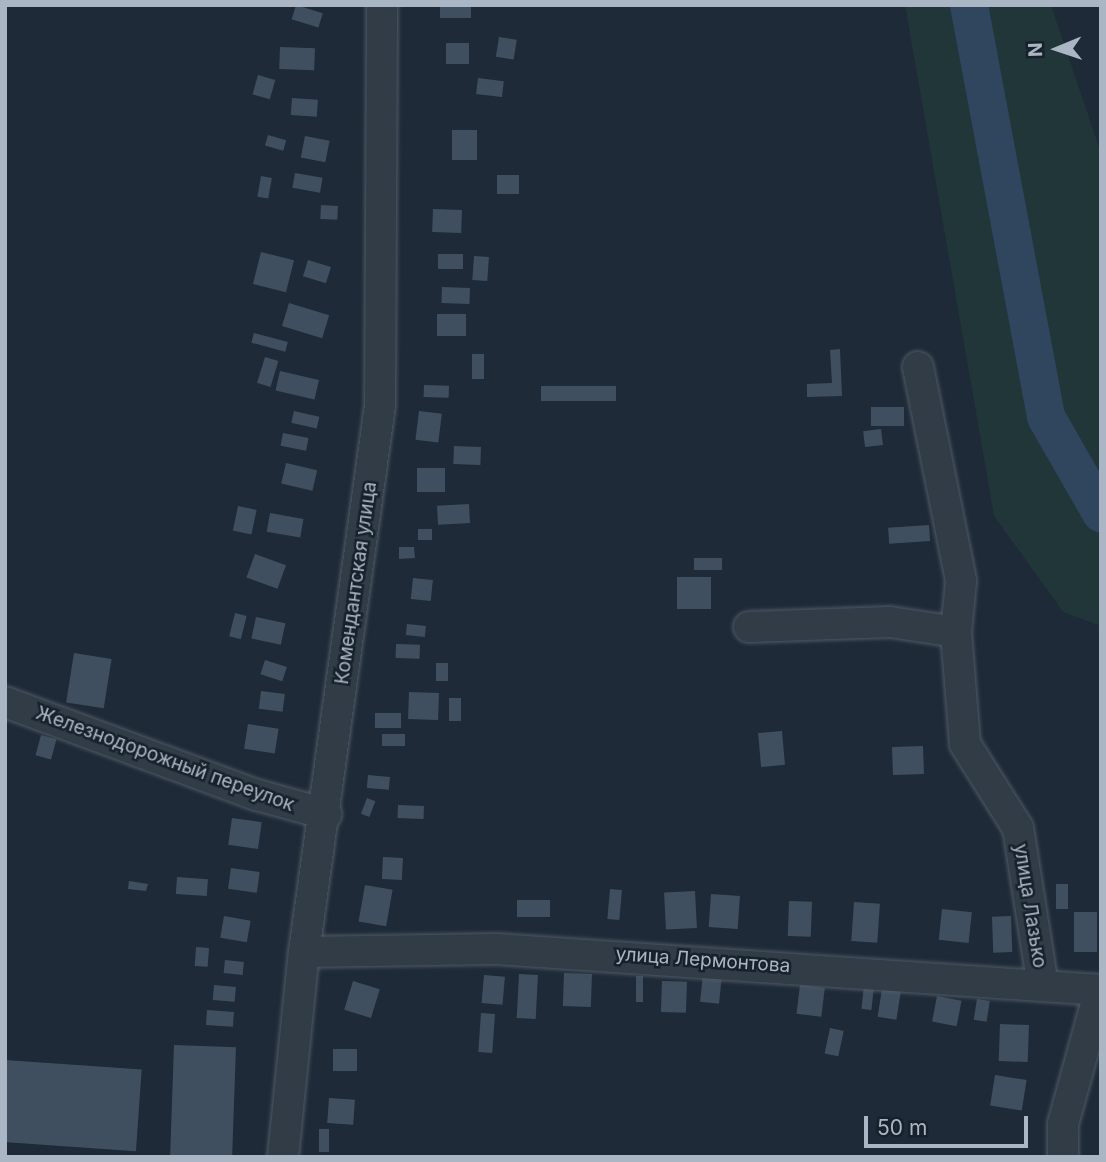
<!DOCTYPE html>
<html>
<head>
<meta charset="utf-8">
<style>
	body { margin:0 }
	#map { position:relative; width:1106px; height:1162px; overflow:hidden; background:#1e2a37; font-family:Inter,sans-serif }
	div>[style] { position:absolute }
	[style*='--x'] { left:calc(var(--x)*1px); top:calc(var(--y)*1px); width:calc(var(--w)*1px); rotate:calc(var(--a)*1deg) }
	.green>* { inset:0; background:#203638 }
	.river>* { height:38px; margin:-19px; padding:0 19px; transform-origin:19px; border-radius:19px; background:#30465f }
	.building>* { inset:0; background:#404f5f; transform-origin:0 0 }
	.roads { filter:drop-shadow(0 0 2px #4f5966) drop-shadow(0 0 2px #4f5966) }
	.minor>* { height:30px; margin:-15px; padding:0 15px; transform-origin:15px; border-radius:15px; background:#313c47 }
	span { translate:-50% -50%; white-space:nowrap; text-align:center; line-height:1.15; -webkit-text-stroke:5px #17212b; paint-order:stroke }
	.street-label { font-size:19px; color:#abb6c5 }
	.frame { position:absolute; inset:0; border:7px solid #abb6c5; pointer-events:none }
	.north { position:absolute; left:1022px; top:14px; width:70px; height:70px; -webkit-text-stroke:5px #17212b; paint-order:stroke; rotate:268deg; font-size:19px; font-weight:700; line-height:28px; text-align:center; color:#abb6c5 }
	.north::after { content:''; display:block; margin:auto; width:24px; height:32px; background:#abb6c5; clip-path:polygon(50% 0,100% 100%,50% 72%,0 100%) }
	.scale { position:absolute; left:864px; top:1116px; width:164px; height:32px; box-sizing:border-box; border:4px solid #abb6c5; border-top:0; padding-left:9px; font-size:21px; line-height:24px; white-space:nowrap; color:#abb6c5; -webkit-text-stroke:5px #17212b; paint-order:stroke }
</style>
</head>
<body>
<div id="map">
	<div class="green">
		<i style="clip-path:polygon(905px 5px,1051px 5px,1101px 153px,1101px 626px,1063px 612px,994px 516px)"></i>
	</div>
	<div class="river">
		<i style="--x:969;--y:5;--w:419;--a:79.4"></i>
		<i style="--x:1046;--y:417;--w:111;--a:60.2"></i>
	</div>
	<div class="building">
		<i style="left:296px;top:5px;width:28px;height:15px;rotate:17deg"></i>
		<i style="left:440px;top:5px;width:31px;height:13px"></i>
		<i style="left:499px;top:37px;width:18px;height:20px;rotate:9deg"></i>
		<i style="left:446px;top:43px;width:23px;height:21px"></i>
		<i style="left:280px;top:47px;width:35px;height:22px;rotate:2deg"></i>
		<i style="left:258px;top:75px;width:18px;height:20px;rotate:16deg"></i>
		<i style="left:478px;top:78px;width:26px;height:16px;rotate:7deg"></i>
		<i style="left:292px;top:98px;width:26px;height:17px;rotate:4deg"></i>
		<i style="left:452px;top:130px;width:25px;height:30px"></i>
		<i style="left:268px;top:135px;width:19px;height:11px;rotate:16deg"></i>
		<i style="left:305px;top:136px;width:25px;height:22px;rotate:11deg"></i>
		<i style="left:295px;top:173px;width:28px;height:15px;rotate:10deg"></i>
		<i style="left:497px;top:175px;width:22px;height:19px"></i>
		<i style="left:261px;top:176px;width:11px;height:21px;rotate:10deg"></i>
		<i style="left:321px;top:205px;width:17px;height:14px;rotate:3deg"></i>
		<i style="left:433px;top:209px;width:29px;height:23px;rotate:2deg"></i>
		<i style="left:261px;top:252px;width:34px;height:33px;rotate:14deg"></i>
		<i style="left:438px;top:254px;width:25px;height:15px"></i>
		<i style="left:474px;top:256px;width:15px;height:24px;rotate:4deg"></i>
		<i style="left:308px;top:260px;width:24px;height:17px;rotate:17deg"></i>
		<i style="left:442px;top:287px;width:28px;height:16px;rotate:2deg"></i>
		<i style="left:289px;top:303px;width:42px;height:24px;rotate:17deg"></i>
		<i style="left:437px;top:314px;width:29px;height:22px"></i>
		<i style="left:254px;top:333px;width:35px;height:10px;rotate:15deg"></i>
		<i style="clip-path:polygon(840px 349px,842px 396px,807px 397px,807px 384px,832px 383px,830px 350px)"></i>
		<i style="left:472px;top:354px;width:12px;height:25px"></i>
		<i style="left:265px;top:357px;width:14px;height:27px;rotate:17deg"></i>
		<i style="left:280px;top:371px;width:40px;height:20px;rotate:13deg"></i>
		<i style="left:424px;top:385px;width:25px;height:12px;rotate:2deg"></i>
		<i style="left:541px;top:386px;width:75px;height:15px"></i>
		<i style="left:904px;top:407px;width:19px;height:33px;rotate:90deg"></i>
		<i style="left:294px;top:411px;width:26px;height:12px;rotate:13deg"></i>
		<i style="left:419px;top:411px;width:23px;height:29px;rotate:7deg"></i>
		<i style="left:881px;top:429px;width:16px;height:18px;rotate:83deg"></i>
		<i style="left:283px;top:433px;width:26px;height:13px;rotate:11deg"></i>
		<i style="left:454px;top:446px;width:27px;height:18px;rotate:2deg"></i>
		<i style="left:286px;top:463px;width:32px;height:21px;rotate:13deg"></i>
		<i style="left:417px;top:468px;width:28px;height:24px"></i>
		<i style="left:469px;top:504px;width:19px;height:32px;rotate:87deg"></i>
		<i style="left:238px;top:506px;width:19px;height:25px;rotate:12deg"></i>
		<i style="left:270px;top:513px;width:34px;height:19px;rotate:10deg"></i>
		<i style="left:929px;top:525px;width:16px;height:41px;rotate:86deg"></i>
		<i style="left:418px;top:529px;width:14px;height:11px"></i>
		<i style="clip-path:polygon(399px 547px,414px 547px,415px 558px,399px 559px)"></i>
		<i style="left:255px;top:554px;width:33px;height:25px;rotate:20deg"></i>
		<i style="left:694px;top:558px;width:28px;height:12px"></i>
		<i style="left:677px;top:577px;width:34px;height:32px"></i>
		<i style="left:413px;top:578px;width:20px;height:21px;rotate:6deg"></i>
		<i style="left:235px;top:613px;width:12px;height:24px;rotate:14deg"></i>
		<i style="left:256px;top:617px;width:30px;height:22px;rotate:12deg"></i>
		<i style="left:407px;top:624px;width:19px;height:11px;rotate:6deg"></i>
		<i style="left:396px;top:644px;width:24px;height:14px;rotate:2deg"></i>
		<i style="left:74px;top:653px;width:38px;height:50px;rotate:9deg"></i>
		<i style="left:265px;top:660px;width:23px;height:15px;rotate:18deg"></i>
		<i style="left:436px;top:663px;width:12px;height:18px"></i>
		<i style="left:261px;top:691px;width:24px;height:18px;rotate:7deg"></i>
		<i style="left:409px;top:692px;width:30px;height:27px;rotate:2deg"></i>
		<i style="left:449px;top:698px;width:12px;height:23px"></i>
		<i style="left:375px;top:713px;width:26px;height:15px"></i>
		<i style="left:248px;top:724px;width:31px;height:25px;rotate:9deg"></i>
		<i style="left:782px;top:731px;width:34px;height:24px;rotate:85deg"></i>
		<i style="left:382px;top:734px;width:23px;height:12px"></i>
		<i style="left:41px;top:735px;width:16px;height:21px;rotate:15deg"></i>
		<i style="left:923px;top:746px;width:28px;height:31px;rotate:88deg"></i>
		<i style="left:368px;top:775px;width:22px;height:13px;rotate:5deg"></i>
		<i style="left:367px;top:798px;width:9px;height:17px;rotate:21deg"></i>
		<i style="left:398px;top:805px;width:26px;height:13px;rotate:2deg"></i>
		<i style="left:232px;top:818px;width:30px;height:27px;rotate:8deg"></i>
		<i style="left:383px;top:857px;width:20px;height:22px;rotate:3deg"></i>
		<i style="left:231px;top:868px;width:29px;height:21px;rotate:8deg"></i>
		<i style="left:177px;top:877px;width:31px;height:17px;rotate:4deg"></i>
		<i style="clip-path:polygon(129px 881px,148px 884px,146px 891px,128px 889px)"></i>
		<i style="left:1056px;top:884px;width:12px;height:25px"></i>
		<i style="left:365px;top:885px;width:28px;height:37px;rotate:10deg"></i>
		<i style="left:610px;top:889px;width:12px;height:30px;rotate:5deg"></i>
		<i style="left:695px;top:891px;width:37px;height:31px;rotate:87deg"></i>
		<i style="left:711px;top:894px;width:29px;height:33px;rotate:4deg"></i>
		<i style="left:517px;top:900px;width:33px;height:17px"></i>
		<i style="left:789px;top:901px;width:23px;height:35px;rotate:2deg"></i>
		<i style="left:854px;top:902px;width:26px;height:39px;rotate:4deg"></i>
		<i style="left:942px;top:909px;width:30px;height:31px;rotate:6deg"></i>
		<i style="left:1074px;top:912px;width:23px;height:40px"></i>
		<i style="left:224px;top:916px;width:27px;height:22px;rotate:10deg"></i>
		<i style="left:1011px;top:916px;width:36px;height:19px;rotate:88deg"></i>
		<i style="left:196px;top:947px;width:13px;height:19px;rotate:4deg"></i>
		<i style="left:225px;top:960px;width:19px;height:13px;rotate:6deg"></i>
		<i style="left:564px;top:973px;width:28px;height:33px;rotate:2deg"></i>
		<i style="left:519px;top:974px;width:19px;height:44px;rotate:3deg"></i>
		<i style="left:703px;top:974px;width:19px;height:28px;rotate:6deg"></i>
		<i style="left:484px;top:975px;width:21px;height:28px;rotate:5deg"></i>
		<i style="left:636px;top:976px;width:7px;height:26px"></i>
		<i style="left:353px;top:981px;width:28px;height:30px;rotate:17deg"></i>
		<i style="left:662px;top:981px;width:25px;height:31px;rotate:2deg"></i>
		<i style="left:214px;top:985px;width:22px;height:15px;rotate:5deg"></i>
		<i style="left:800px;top:985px;width:25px;height:29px;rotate:7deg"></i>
		<i style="left:864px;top:985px;width:10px;height:24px;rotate:6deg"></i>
		<i style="left:882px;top:989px;width:19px;height:28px;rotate:9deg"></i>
		<i style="left:937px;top:996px;width:25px;height:26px;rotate:11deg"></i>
		<i style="left:977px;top:999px;width:13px;height:21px;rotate:9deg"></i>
		<i style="left:207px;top:1010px;width:27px;height:15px;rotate:4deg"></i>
		<i style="left:481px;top:1013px;width:14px;height:39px;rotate:4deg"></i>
		<i style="left:1000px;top:1024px;width:29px;height:37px;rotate:2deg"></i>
		<i style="left:830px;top:1028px;width:14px;height:26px;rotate:12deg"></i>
		<i style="left:174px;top:1045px;width:62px;height:112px;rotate:2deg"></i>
		<i style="left:333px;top:1049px;width:24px;height:22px"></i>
		<i style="left:5px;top:1060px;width:137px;height:82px;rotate:4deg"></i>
		<i style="left:995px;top:1075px;width:32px;height:31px;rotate:9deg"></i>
		<i style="left:329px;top:1098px;width:26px;height:25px;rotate:4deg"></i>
		<i style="left:319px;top:1129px;width:10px;height:23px"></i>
	</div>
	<div class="roads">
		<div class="minor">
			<i style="--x:918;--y:367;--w:218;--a:78.6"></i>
			<i style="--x:961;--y:581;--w:51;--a:95.6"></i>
			<i style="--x:956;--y:632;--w:112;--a:85.4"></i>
			<i style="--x:965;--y:744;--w:99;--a:57.8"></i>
			<i style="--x:1018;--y:828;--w:159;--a:81"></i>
			<i style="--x:749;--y:627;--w:141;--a:-2"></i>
			<i style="--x:890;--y:622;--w:67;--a:8.6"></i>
			<i style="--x:5;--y:702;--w:269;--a:20.3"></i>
			<i style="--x:257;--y:795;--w:72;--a:15.4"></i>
			<i style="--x:304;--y:952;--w:192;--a:-0.9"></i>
			<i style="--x:496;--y:949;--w:606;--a:3.88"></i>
			<i style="--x:283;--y:1157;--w:206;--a:-84.2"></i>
			<i style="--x:304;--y:952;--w:551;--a:-82.08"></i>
			<i style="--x:380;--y:406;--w:401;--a:-89.7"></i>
			<i style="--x:1063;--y:1157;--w:33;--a:-90"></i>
			<i style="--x:1063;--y:1124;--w:139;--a:-74.6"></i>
		</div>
	</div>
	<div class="street-label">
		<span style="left:356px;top:583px;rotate:-82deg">Комендантская улица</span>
		<span style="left:165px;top:759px;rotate:20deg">Железнодорожный переулок</span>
		<span style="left:1030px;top:906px;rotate:81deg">улица Лазько</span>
		<span style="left:703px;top:960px;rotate:4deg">улица Лермонтова</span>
	</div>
	<div class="frame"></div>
	<div class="north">N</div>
	<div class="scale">50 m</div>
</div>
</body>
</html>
